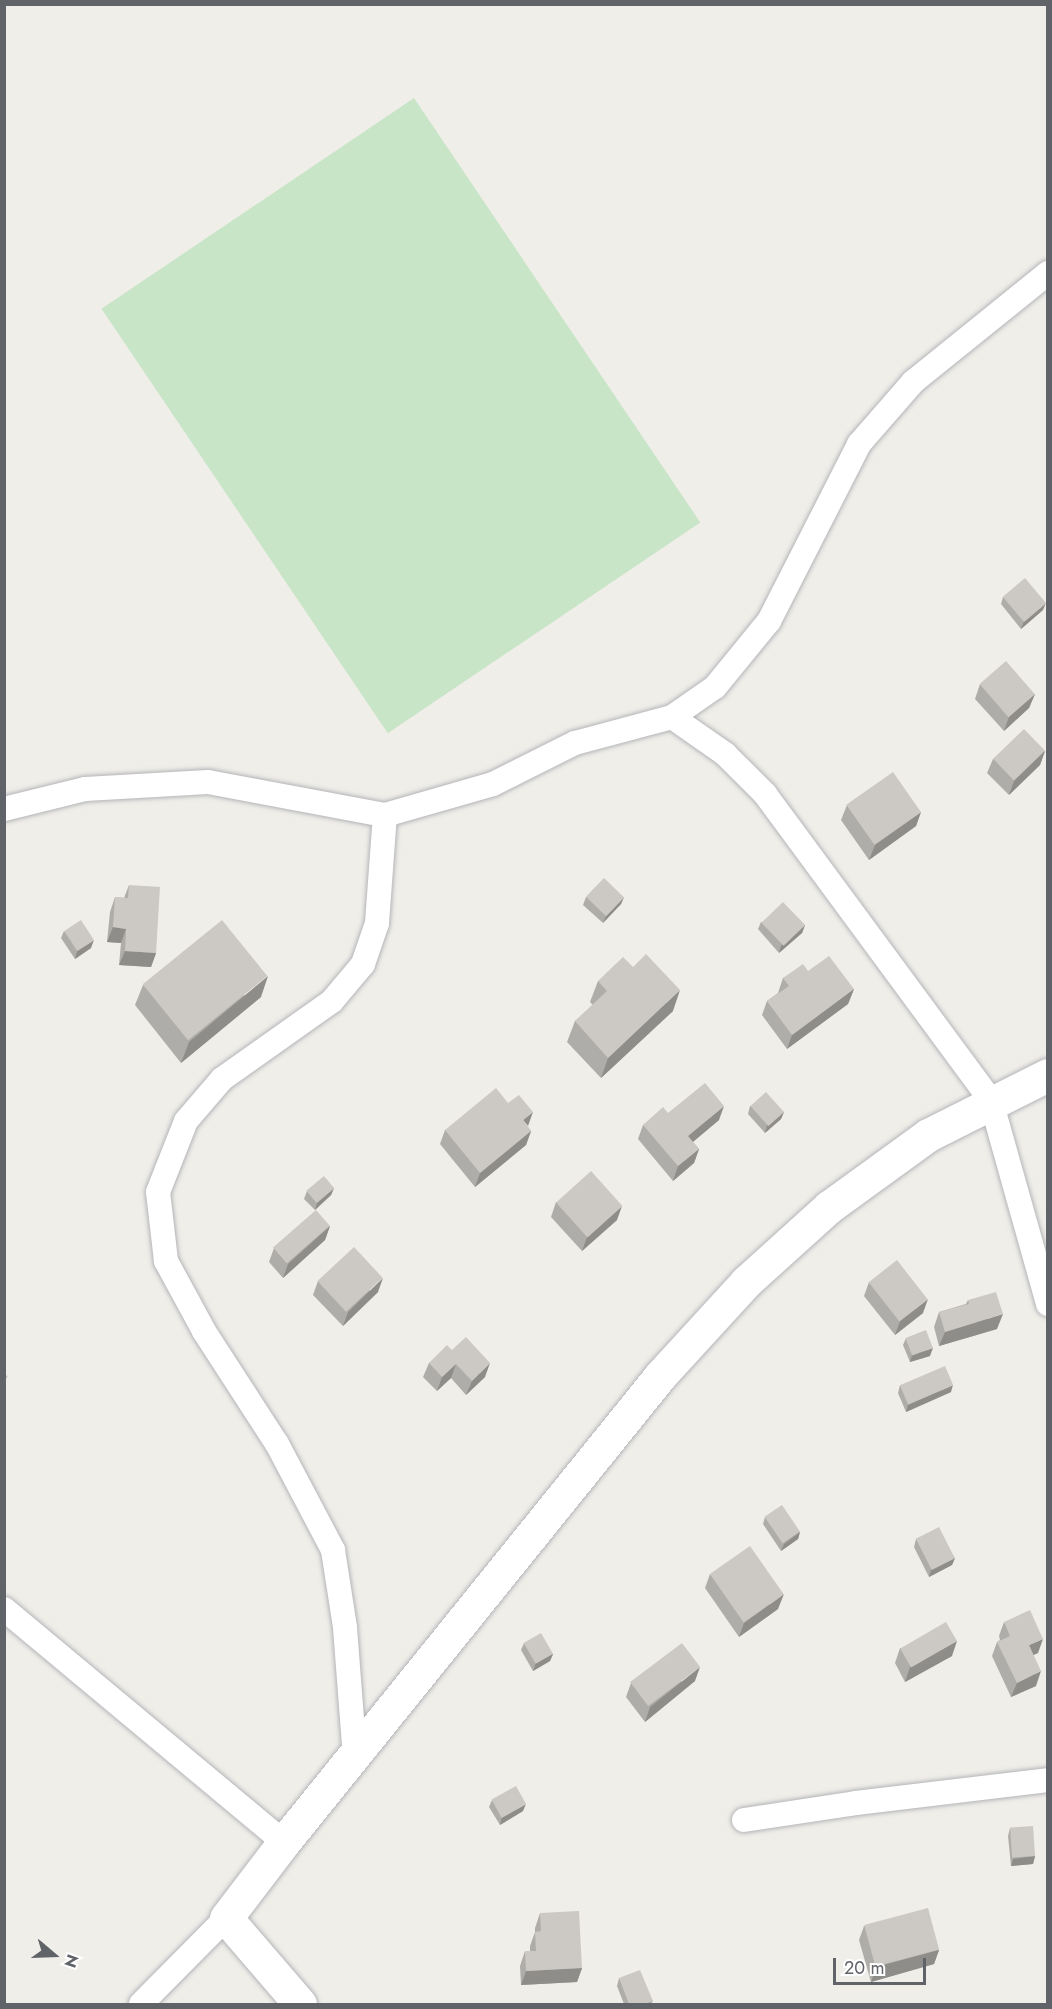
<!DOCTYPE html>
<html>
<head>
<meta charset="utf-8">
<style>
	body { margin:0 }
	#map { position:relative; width:1052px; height:2009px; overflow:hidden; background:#f0eee9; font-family:Jost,sans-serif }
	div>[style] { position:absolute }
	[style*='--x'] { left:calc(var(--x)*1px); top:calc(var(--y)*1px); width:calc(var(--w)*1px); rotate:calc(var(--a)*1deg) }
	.green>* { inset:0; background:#c9e5c8; transform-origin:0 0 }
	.roads { filter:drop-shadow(0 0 2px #b4b5b9) drop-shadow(0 0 2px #b4b5b9) }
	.street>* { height:24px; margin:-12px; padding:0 12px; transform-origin:12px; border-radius:12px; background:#fff }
	.secondary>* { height:33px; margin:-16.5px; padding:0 16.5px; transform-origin:16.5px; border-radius:16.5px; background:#fff }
	.wall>* { inset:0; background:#afada9 }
	.shaded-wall>* { inset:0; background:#8f8d8a }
	.building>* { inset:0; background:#ccc9c5; transform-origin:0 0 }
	span { translate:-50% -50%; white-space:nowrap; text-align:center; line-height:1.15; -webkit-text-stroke:6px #fff; paint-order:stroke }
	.frame { position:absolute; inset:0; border:6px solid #606367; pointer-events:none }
	.north { position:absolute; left:24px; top:1925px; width:60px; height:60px; -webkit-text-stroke:4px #fff; paint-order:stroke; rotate:109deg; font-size:16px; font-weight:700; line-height:24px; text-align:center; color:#606367 }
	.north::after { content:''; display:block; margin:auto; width:21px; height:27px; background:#606367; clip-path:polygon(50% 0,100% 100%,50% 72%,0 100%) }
	.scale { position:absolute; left:833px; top:1958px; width:93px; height:27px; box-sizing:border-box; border:3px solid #606367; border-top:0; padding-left:8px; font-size:18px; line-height:21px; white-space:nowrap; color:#606367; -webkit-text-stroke:4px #fff; paint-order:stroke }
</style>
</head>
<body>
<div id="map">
	<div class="green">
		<i style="left:414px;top:98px;width:512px;height:377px;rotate:56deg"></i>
	</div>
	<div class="roads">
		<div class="street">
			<i style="--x:672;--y:717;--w:65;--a:34.9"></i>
			<i style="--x:725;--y:754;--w:57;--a:45"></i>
			<i style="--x:765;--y:794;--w:381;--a:53.6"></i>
			<i style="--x:991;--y:1101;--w:211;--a:74.3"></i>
			<i style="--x:4;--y:809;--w:83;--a:-13.9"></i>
			<i style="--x:85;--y:789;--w:123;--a:-3.3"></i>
			<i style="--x:208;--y:782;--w:180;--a:10.6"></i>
			<i style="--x:385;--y:815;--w:112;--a:-16"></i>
			<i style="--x:493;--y:784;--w:92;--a:-26.6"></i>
			<i style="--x:575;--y:743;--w:100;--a:-15"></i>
			<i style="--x:672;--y:717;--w:52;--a:-34.9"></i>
			<i style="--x:715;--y:687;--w:85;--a:-50.7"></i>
			<i style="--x:769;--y:621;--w:199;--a:-63"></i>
			<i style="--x:859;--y:444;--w:82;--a:-48.9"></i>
			<i style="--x:913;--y:382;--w:174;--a:-38.9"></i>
			<i style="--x:4;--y:1609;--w:364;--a:39.8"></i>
			<i style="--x:355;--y:1758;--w:131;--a:-94.4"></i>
			<i style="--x:345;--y:1627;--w:78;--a:-98.9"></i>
			<i style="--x:333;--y:1550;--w:120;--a:-117.8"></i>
			<i style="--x:277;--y:1444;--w:135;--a:-122.9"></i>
			<i style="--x:204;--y:1331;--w:80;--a:-118.5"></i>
			<i style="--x:166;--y:1261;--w:69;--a:-96.6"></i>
			<i style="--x:158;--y:1192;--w:76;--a:-68.5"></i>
			<i style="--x:186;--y:1121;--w:55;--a:-49.4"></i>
			<i style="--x:222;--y:1079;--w:135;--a:-35.3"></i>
			<i style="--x:332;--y:1001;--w:48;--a:-50"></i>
			<i style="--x:363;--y:964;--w:43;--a:-71.1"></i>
			<i style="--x:377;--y:923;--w:108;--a:-85.8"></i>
			<i style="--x:744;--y:1820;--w:113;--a:-8.6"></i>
			<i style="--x:856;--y:1803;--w:193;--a:-6.8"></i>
			<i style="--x:141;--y:2004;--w:121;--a:-45.3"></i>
		</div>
		<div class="secondary">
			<i style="--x:300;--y:2004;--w:113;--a:-130.7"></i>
			<i style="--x:226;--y:1918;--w:96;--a:-52.7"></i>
			<i style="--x:284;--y:1842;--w:599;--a:-51.1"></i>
			<i style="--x:660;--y:1376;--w:127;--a:-47.5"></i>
			<i style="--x:746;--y:1282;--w:112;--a:-42.1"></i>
			<i style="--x:829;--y:1207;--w:122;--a:-36"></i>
			<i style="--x:928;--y:1135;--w:134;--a:-26.6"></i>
		</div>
	</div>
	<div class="wall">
		<i style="clip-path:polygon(1003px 597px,1043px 610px,1021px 629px,1001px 604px)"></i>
		<i style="clip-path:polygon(980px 684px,1035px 694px,1029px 708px,1004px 731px,975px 699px)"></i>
		<i style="clip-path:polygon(1045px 751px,1040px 765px,1009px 795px,987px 773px,993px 759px)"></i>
		<i style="clip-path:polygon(847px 805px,921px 812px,916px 826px,869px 860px,841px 820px)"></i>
		<i style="clip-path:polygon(129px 885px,156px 953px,151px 967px,119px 965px,121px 943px,107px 942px,110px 912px,115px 897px,124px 898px)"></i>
		<i style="clip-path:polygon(586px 897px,624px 897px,621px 904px,603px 923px,583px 905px)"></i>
		<i style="clip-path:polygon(761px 922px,805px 925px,802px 933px,779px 953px,758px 929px)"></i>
		<i style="clip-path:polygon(64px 931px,91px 948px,75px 959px,61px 938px)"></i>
		<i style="clip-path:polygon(633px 967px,673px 1011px,601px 1078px,567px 1042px,575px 1021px,593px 1005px,590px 1002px,598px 981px)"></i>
		<i style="clip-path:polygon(808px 971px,854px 989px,848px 1004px,787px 1049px,762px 1015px,767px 1001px,778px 993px,783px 978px)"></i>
		<i style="clip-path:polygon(143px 985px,261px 997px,181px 1063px,135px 1005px)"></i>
		<i style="clip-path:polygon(508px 1103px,531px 1131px,526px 1145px,475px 1187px,440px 1144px,445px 1130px)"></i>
		<i style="clip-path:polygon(750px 1106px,784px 1112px,781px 1119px,765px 1133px,748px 1114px)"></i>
		<i style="clip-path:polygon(668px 1113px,719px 1120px,693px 1142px,699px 1149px,694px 1163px,673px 1181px,638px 1139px,643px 1125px)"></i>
		<i style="clip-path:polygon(334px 1188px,331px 1195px,315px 1210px,304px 1199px,307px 1191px)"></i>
		<i style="clip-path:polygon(556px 1202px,617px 1220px,582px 1251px,551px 1217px)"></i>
		<i style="clip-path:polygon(330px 1226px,325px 1240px,283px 1278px,269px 1262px,274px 1248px)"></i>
		<i style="clip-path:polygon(318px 1281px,378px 1292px,343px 1326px,313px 1295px)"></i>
		<i style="clip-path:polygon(869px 1282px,923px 1313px,895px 1335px,864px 1296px)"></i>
		<i style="clip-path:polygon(968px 1300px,997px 1329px,939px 1346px,934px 1327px,939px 1312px,966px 1304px)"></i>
		<i style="clip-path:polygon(906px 1338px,930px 1356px,910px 1362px,903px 1345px)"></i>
		<i style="clip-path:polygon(452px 1350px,485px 1377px,466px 1395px,451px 1378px,437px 1391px,423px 1377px,429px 1363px)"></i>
		<i style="clip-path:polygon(900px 1385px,951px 1392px,906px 1412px,898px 1393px)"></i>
		<i style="clip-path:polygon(765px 1517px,800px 1532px,798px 1539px,781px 1551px,763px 1524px)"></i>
		<i style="clip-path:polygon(916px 1539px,955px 1558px,952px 1565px,929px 1577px,914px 1547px)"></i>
		<i style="clip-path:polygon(710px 1574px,778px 1609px,739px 1637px,705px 1588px)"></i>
		<i style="clip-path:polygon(1004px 1622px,1038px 1653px,1033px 1655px,1036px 1686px,1011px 1697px,992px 1656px,997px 1642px,1000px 1640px,999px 1636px)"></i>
		<i style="clip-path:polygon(524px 1643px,553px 1654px,550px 1661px,533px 1671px,521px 1650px)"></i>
		<i style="clip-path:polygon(900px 1648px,952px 1656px,905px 1682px,895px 1663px)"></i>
		<i style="clip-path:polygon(695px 1681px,645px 1722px,626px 1697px,631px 1683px)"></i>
		<i style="clip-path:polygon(492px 1800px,523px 1811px,500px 1825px,489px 1807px)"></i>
		<i style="clip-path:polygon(1010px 1828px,1035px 1856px,1033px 1864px,1011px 1866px,1008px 1836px)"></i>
		<i style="clip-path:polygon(540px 1913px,582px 1968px,577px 1982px,521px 1985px,520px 1966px,525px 1951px,530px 1951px,530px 1946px,535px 1932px,535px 1928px)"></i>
		<i style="clip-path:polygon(864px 1926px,939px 1950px,934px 1964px,871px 1982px,859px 1940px)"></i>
		<i style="clip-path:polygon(619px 1978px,653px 2001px,651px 2004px,624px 2004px,617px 1986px)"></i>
	</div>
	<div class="shaded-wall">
		<i style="clip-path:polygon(1046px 603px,1043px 610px,1021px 629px,1024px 621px)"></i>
		<i style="clip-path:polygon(1035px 694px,1029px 708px,1004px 731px,1009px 717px)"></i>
		<i style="clip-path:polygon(1045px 751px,1040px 765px,1009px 795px,1014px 781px)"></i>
		<i style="clip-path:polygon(921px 812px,916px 826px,869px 860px,875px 845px)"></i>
		<i style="clip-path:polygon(624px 897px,621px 904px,603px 923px,606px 916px)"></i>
		<i style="clip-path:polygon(805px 925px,802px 933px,779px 953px,781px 946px)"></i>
		<i style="clip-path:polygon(113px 927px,126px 929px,121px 943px,107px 942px)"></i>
		<i style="clip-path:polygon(94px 940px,91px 948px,75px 959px,77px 951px)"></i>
		<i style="clip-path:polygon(125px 951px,156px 953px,151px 967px,119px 965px)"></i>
		<i style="clip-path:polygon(268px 976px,261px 997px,181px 1063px,189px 1042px)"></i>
		<i style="clip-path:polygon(854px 989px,848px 1004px,787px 1049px,792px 1035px)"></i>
		<i style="clip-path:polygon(680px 990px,673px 1011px,601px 1078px,608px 1058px)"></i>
		<i style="clip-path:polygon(724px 1106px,719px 1120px,682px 1151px,688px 1136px)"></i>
		<i style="clip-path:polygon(533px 1112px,528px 1126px,523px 1120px)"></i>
		<i style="clip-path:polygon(784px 1112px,781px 1119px,765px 1133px,767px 1126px)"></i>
		<i style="clip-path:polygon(531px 1131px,526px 1145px,475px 1187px,480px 1173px)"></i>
		<i style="clip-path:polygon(699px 1149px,694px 1163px,673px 1181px,678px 1166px)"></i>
		<i style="clip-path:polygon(334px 1188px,331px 1195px,315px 1210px,317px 1203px)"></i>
		<i style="clip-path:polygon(622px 1206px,617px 1220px,582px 1251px,587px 1237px)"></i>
		<i style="clip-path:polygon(330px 1226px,325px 1240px,283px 1278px,288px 1264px)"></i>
		<i style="clip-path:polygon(383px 1278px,378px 1292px,343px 1326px,348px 1312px)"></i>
		<i style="clip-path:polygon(928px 1299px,923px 1313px,895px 1335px,900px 1321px)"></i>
		<i style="clip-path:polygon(1003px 1314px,997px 1329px,939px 1346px,945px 1332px)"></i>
		<i style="clip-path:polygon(933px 1348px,930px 1356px,910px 1362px,912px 1355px)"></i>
		<i style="clip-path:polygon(490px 1363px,485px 1377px,466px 1395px,472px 1381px)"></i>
		<i style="clip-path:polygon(456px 1364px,451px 1378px,437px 1391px,442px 1377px)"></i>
		<i style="clip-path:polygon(953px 1385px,951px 1392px,906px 1412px,908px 1405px)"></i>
		<i style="clip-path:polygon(800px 1532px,798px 1539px,781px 1551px,784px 1544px)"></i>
		<i style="clip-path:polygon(955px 1558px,952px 1565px,929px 1577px,931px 1570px)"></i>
		<i style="clip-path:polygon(784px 1594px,778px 1609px,739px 1637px,744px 1623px)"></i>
		<i style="clip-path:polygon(1043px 1639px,1038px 1653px,1024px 1659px,1029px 1645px)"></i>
		<i style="clip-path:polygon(957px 1641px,952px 1656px,905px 1682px,910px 1667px)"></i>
		<i style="clip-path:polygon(553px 1654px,550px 1661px,533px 1671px,536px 1663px)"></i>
		<i style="clip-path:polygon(700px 1667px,695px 1681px,645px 1722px,650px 1707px)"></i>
		<i style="clip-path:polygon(1041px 1671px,1036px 1686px,1011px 1697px,1017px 1683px)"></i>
		<i style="clip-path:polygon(526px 1804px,523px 1811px,500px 1825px,502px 1817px)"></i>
		<i style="clip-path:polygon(1035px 1856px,1033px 1864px,1011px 1866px,1013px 1859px)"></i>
		<i style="clip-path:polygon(939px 1950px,934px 1964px,871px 1982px,876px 1967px)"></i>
		<i style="clip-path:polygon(582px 1968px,577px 1982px,521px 1985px,526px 1971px)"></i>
	</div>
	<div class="building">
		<i style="left:1025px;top:578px;width:33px;height:29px;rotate:50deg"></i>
		<i style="left:1006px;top:661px;width:44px;height:35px;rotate:49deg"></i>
		<i style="left:1024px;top:729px;width:30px;height:43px;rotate:46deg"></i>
		<i style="left:893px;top:772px;width:49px;height:57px;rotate:55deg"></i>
		<i style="left:604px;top:878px;width:28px;height:26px;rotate:44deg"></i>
		<i style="clip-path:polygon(129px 885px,160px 887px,156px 953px,125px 951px,126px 929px,113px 927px,115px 897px,128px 898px)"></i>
		<i style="left:783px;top:902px;width:32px;height:30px;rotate:46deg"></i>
		<i style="left:81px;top:920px;width:24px;height:20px;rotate:57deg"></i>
		<i style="left:222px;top:920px;width:72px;height:102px;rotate:51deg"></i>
		<i style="clip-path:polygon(646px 954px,680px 990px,608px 1058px,575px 1021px,607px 991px,598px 981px,623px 957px,633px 967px)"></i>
		<i style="clip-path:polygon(829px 956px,854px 989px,792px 1035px,767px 1001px,789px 986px,783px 978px,803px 964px,808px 971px)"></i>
		<i style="clip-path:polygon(705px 1083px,724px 1106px,688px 1136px,699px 1149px,678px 1166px,643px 1125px,663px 1107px,668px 1113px)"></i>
		<i style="clip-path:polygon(496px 1088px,508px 1103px,519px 1095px,533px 1112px,523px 1120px,531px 1131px,480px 1173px,445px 1130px)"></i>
		<i style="left:766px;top:1092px;width:27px;height:21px;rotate:48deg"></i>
		<i style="left:591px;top:1171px;width:47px;height:47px;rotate:48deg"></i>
		<i style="left:324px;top:1176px;width:16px;height:23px;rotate:50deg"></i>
		<i style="left:316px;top:1210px;width:21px;height:57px;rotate:49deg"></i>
		<i style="left:354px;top:1247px;width:42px;height:50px;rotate:47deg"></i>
		<i style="left:897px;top:1260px;width:50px;height:36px;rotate:52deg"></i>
		<i style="clip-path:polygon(996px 1292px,1003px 1314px,945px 1332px,939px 1312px,969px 1304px,968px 1300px)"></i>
		<i style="left:926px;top:1330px;width:19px;height:22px;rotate:69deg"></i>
		<i style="clip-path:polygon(466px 1337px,490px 1363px,472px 1381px,456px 1364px,442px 1377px,429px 1363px,447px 1345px,452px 1350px)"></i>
		<i style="left:945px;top:1366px;width:21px;height:49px;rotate:67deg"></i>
		<i style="clip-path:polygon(4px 1372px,8px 1377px,4px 1380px)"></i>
		<i style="left:782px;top:1505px;width:32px;height:21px;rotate:56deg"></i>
		<i style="left:939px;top:1527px;width:35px;height:26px;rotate:63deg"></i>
		<i style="left:750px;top:1546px;width:59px;height:49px;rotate:55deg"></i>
		<i style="clip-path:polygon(1030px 1610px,1043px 1639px,1029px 1645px,1041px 1671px,1017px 1683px,997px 1642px,1010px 1636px,1004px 1622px)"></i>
		<i style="left:946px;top:1622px;width:22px;height:53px;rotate:60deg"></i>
		<i style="left:541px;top:1633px;width:24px;height:20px;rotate:60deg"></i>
		<i style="left:682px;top:1643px;width:30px;height:65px;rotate:53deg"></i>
		<i style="left:516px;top:1786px;width:21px;height:28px;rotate:61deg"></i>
		<i style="left:1033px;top:1826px;width:30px;height:23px;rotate:86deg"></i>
		<i style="left:928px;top:1908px;width:43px;height:66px;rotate:75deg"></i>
		<i style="clip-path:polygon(579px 1911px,582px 1968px,526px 1971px,525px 1951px,536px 1951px,535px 1932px,541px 1931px,540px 1913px)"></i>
		<i style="clip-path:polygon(640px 1970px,653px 2001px,644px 2004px,629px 2004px,619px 1978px)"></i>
	</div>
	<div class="frame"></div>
	<div class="north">N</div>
	<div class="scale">20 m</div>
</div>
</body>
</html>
